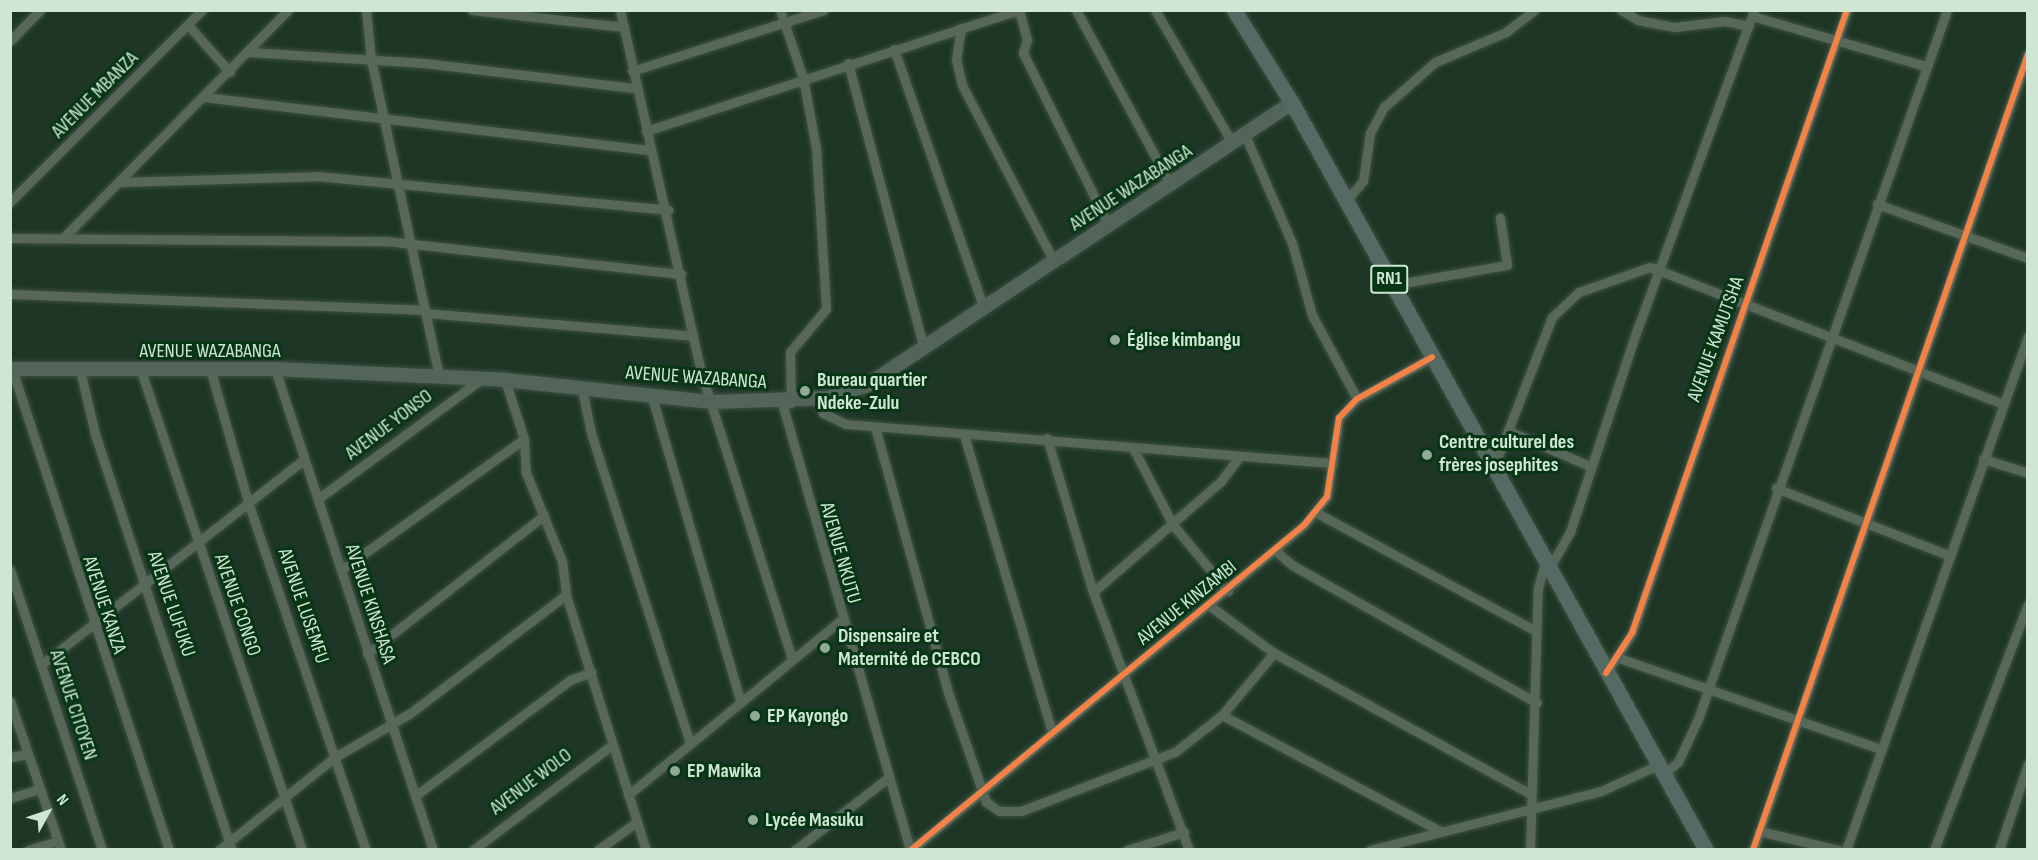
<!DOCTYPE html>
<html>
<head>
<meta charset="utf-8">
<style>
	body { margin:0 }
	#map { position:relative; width:2038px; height:860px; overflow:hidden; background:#1e3625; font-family:"Sofia Sans Condensed",sans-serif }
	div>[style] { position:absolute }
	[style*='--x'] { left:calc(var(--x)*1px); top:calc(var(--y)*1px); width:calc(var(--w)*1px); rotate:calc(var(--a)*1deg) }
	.roads { filter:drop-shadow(0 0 2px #3e5143) drop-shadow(0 0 2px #3e5143) }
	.minor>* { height:9px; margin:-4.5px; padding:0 4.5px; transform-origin:4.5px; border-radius:4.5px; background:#57685a }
	.secondary>* { height:14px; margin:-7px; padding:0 7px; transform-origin:7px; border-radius:7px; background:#53655a }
	.trunk>* { height:15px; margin:-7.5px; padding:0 7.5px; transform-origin:7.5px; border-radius:7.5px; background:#556a62 }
	.cycleway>* { height:6px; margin:-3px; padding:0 3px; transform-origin:3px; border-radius:3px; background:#f48246 }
	.dots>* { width:16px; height:16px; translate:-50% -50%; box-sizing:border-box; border:3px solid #073616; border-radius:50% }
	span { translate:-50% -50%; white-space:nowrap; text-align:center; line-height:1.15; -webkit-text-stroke:6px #073616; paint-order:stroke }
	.shield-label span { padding:2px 4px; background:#073616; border:2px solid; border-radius:4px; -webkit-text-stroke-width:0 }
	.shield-label { font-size:18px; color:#cfe7d2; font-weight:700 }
	.street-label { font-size:20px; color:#cfe7d2 }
	.poi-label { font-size:20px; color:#cfe7d2; font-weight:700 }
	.left { translate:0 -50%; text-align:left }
	.frame { position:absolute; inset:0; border:12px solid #cfe7d2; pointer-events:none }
	.north { position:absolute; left:18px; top:782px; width:60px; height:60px; -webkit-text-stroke:4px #073616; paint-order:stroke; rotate:50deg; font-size:16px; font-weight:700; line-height:24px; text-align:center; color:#cfe7d2 }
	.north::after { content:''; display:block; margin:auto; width:21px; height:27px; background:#cfe7d2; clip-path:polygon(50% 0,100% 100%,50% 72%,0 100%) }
</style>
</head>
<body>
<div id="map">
	<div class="roads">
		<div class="minor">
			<i style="--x:366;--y:10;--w:49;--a:84.2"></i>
			<i style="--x:371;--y:59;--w:325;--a:77.9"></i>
			<i style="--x:472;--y:10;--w:153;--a:6.4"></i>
			<i style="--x:620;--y:10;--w:371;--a:77.4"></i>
			<i style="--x:701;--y:372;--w:298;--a:72.4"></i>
			<i style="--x:780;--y:10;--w:72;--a:71.3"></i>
			<i style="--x:803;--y:78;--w:71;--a:79.5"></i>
			<i style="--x:816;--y:148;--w:161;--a:86.4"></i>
			<i style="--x:826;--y:309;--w:56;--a:129.9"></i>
			<i style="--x:790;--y:352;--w:51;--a:88.9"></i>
			<i style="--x:1019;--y:10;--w:31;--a:75"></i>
			<i style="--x:1027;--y:40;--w:14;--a:107"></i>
			<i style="--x:1023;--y:53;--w:193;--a:63.6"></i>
			<i style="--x:1076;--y:10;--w:200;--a:61.6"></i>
			<i style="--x:1155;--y:10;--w:155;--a:59.8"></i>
			<i style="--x:1621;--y:10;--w:20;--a:30"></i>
			<i style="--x:1638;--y:20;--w:37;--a:11"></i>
			<i style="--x:1674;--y:27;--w:51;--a:-6.7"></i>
			<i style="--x:1725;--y:21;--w:24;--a:12"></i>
			<i style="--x:1752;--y:16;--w:180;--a:16.1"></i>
			<i style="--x:188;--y:25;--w:63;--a:48.2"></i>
			<i style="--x:961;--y:28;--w:31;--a:99"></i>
			<i style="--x:956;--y:59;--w:27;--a:77"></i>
			<i style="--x:962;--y:85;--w:199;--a:62.5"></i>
			<i style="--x:10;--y:41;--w:43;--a:-45.9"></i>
			<i style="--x:894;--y:49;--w:275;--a:70.9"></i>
			<i style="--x:248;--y:52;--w:176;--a:3.6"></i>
			<i style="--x:424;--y:63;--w:211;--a:6.8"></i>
			<i style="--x:848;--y:63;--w:295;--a:75.1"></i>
			<i style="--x:632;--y:71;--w:201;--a:-17.7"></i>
			<i style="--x:204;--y:97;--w:450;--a:6.8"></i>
			<i style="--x:646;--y:131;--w:391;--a:-18"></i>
			<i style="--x:1245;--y:135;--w:118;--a:66.5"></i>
			<i style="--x:1292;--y:243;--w:75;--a:74.5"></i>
			<i style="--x:1312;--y:315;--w:95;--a:61.8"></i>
			<i style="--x:120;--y:182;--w:197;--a:-1.7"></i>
			<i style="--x:317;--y:176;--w:353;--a:5.5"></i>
			<i style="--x:1346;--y:201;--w:26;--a:-50"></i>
			<i style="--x:1363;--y:181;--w:49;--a:-81.7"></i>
			<i style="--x:1370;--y:133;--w:30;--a:-62"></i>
			<i style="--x:1384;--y:107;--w:68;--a:-41.4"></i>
			<i style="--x:1435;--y:62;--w:77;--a:-22.9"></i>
			<i style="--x:1506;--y:32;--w:36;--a:-38"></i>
			<i style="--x:10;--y:202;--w:272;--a:-45"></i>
			<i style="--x:1877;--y:204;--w:160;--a:19.7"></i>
			<i style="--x:64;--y:237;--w:319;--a:-45.4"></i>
			<i style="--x:10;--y:238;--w:376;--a:0.5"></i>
			<i style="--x:386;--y:241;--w:297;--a:6.4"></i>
			<i style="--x:1392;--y:285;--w:117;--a:-9.9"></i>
			<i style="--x:1507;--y:265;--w:48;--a:-98.5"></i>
			<i style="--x:10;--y:294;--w:415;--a:2.2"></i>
			<i style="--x:426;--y:313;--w:268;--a:4.9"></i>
			<i style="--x:12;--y:369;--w:506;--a:71.92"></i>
			<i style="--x:275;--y:369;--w:506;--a:71.82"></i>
			<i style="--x:80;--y:370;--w:66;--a:76.8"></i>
			<i style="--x:95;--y:434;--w:438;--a:71.8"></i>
			<i style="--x:141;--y:371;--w:505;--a:71.42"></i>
			<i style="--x:211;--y:372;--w:138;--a:74.1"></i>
			<i style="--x:249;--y:505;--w:364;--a:71.3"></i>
			<i style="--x:505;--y:380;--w:62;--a:72.1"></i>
			<i style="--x:524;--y:439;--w:34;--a:87"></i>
			<i style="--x:526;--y:473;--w:95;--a:67.8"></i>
			<i style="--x:562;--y:561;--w:34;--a:83"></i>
			<i style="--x:566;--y:595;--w:267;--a:72.6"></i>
			<i style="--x:582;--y:389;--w:45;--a:78.4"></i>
			<i style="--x:591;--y:433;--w:322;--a:72.3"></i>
			<i style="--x:652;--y:397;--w:316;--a:73.8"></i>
			<i style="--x:818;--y:400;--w:14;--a:69"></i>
			<i style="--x:823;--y:413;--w:25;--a:26"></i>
			<i style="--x:846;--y:424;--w:488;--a:4.6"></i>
			<i style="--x:782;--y:403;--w:465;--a:74"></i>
			<i style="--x:875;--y:427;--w:278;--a:74.6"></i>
			<i style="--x:949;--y:695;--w:113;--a:70.9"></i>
			<i style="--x:986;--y:802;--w:16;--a:35"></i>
			<i style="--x:999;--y:811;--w:22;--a:0"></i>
			<i style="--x:1021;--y:811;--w:165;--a:-21"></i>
			<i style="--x:1175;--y:752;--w:60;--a:-38.2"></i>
			<i style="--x:1222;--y:715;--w:81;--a:-50"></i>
			<i style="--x:1511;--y:432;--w:86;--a:23.3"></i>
			<i style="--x:964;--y:435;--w:307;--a:73.5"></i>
			<i style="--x:1047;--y:438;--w:161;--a:73.4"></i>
			<i style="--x:1093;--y:592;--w:275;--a:69.6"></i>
			<i style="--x:1134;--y:450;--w:85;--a:62.5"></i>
			<i style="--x:1173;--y:525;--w:86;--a:50.2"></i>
			<i style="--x:1983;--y:459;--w:47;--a:17.3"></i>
			<i style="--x:1493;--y:469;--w:163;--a:-68.8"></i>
			<i style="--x:1552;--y:317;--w:37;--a:-43"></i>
			<i style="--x:1579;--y:292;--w:75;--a:-19.4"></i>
			<i style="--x:1650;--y:267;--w:379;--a:21.2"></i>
			<i style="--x:1776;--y:488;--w:187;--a:21.3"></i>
			<i style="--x:319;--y:498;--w:200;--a:-36.2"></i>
			<i style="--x:1315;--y:512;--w:251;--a:28.3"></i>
			<i style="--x:1276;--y:551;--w:21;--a:41"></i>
			<i style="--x:1292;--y:565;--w:281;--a:29.4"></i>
			<i style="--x:1549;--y:569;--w:43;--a:-60.4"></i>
			<i style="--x:1570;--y:532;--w:213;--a:-71.7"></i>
			<i style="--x:1637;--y:330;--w:341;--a:-69.9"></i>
			<i style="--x:10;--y:570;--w:295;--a:71.8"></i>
			<i style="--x:341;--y:570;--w:225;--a:-35.6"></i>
			<i style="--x:1093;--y:592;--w:169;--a:-40.9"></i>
			<i style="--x:1221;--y:481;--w:31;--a:-53"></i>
			<i style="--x:1210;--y:606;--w:79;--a:36.3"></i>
			<i style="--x:1274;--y:653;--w:293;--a:28.8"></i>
			<i style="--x:367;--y:654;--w:225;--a:-38.1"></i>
			<i style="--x:1619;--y:658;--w:277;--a:19.2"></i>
			<i style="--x:42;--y:664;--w:330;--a:-38"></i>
			<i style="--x:1606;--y:673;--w:48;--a:-57"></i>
			<i style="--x:1632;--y:633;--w:659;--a:-70.96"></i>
			<i style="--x:10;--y:701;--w:157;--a:71.1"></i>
			<i style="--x:1222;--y:715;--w:249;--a:28"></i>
			<i style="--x:10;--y:757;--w:18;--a:-9"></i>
			<i style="--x:1664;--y:774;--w:18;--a:-41"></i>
			<i style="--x:1678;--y:762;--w:47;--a:-65.1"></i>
			<i style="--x:1698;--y:719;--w:751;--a:-70.65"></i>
			<i style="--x:628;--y:795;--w:276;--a:-39.4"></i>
			<i style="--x:415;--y:796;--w:194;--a:-36.8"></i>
			<i style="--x:570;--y:680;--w:23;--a:-20"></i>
			<i style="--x:10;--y:798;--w:31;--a:-17"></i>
			<i style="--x:1759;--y:831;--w:82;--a:13.4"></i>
			<i style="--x:28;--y:850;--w:31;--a:-17"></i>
			<i style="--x:219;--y:850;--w:149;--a:-38.7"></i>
			<i style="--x:335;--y:757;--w:86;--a:-30.2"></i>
			<i style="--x:409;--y:714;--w:197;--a:-37.2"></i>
			<i style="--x:473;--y:850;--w:174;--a:-37.1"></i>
			<i style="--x:598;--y:850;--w:46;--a:-36.1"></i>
			<i style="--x:795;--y:850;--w:119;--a:-37.8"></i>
			<i style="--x:911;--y:850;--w:510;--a:-39.59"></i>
			<i style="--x:1304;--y:525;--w:36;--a:-51"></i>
			<i style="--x:1327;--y:497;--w:80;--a:-81.4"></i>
			<i style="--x:1339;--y:418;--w:26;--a:-47"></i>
			<i style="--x:1357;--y:399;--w:86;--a:-29.2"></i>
			<i style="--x:1127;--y:850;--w:60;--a:-17.5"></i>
			<i style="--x:1370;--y:850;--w:238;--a:-14.3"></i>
			<i style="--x:1601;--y:791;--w:63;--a:-24.5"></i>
			<i style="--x:1530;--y:850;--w:262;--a:-88.3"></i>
			<i style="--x:1538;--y:588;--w:27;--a:-75"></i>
			<i style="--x:1753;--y:850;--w:842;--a:-70.94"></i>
			<i style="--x:1846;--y:850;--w:545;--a:-70.5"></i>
			<i style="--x:1934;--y:850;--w:263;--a:-69.1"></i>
			<i style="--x:1999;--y:850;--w:91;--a:-71.4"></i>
		</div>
		<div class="secondary">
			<i style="--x:10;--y:369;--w:265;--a:0"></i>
			<i style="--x:275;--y:369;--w:230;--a:2.7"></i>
			<i style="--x:505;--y:380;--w:208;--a:6.1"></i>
			<i style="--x:712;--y:402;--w:116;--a:-2"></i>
			<i style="--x:828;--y:398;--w:40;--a:-18"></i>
			<i style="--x:866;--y:386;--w:511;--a:-33.6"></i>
		</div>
		<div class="trunk">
			<i style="--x:1234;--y:10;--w:110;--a:58.1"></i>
			<i style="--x:1292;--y:103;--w:854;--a:61"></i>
		</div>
	</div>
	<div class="cycleway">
		<i style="--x:1606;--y:673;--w:48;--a:-57"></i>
		<i style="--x:1632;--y:633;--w:659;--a:-70.96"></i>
		<i style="--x:911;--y:850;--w:510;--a:-39.59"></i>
		<i style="--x:1304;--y:525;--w:36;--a:-51"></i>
		<i style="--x:1327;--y:497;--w:80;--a:-81.4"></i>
		<i style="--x:1339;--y:418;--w:26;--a:-47"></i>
		<i style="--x:1357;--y:399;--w:86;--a:-29.2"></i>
		<i style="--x:1753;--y:850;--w:842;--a:-70.94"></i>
	</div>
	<div class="dots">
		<i style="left:1115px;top:340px;background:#91a995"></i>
		<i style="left:805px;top:391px;background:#91a995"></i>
		<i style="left:1427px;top:455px;background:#91a995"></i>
		<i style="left:825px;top:648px;background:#91a995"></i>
		<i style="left:755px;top:716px;background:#91a995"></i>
		<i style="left:675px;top:771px;background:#91a995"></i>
		<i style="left:753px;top:820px;background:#91a995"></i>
	</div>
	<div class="shield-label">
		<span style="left:1389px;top:279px">RN1</span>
	</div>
	<div class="street-label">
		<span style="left:95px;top:95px;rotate:-45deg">AVENUE MBANZA</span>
		<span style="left:1131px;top:188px;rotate:-33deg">AVENUE WAZABANGA</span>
		<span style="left:1716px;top:339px;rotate:-70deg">AVENUE KAMUTSHA</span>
		<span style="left:210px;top:351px">AVENUE WAZABANGA</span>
		<span style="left:696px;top:378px;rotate:4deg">AVENUE WAZABANGA</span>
		<span style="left:389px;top:425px;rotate:-37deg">AVENUE YONSO</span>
		<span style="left:840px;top:553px;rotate:74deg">AVENUE NKUTU</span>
		<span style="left:1187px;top:603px;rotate:-39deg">AVENUE KINZAMBI</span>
		<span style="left:171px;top:604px;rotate:71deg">AVENUE LUFUKU</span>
		<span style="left:370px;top:604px;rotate:72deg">AVENUE KINSHASA</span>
		<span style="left:104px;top:605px;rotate:72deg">AVENUE KANZA</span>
		<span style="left:237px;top:605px;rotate:71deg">AVENUE CONGO</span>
		<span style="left:303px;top:606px;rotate:71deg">AVENUE LUSEMFU</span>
		<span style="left:73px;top:705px;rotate:72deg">AVENUE CITOYEN</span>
		<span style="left:531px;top:782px;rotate:-37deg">AVENUE WOLO</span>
	</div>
	<div class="poi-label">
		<span class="left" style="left:1127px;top:340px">Église kimbangu</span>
		<span class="left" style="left:817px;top:392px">Bureau quartier<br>Ndeke-Zulu</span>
		<span class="left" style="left:1439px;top:454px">Centre culturel des<br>frères josephites</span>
		<span class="left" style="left:838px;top:648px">Dispensaire et<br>Maternité de CEBCO</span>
		<span class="left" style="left:767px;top:716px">EP Kayongo</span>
		<span class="left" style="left:687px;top:771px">EP Mawika</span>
		<span class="left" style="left:765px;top:820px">Lycée Masuku</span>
	</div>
	<div class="frame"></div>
	<div class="north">N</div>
</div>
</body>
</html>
